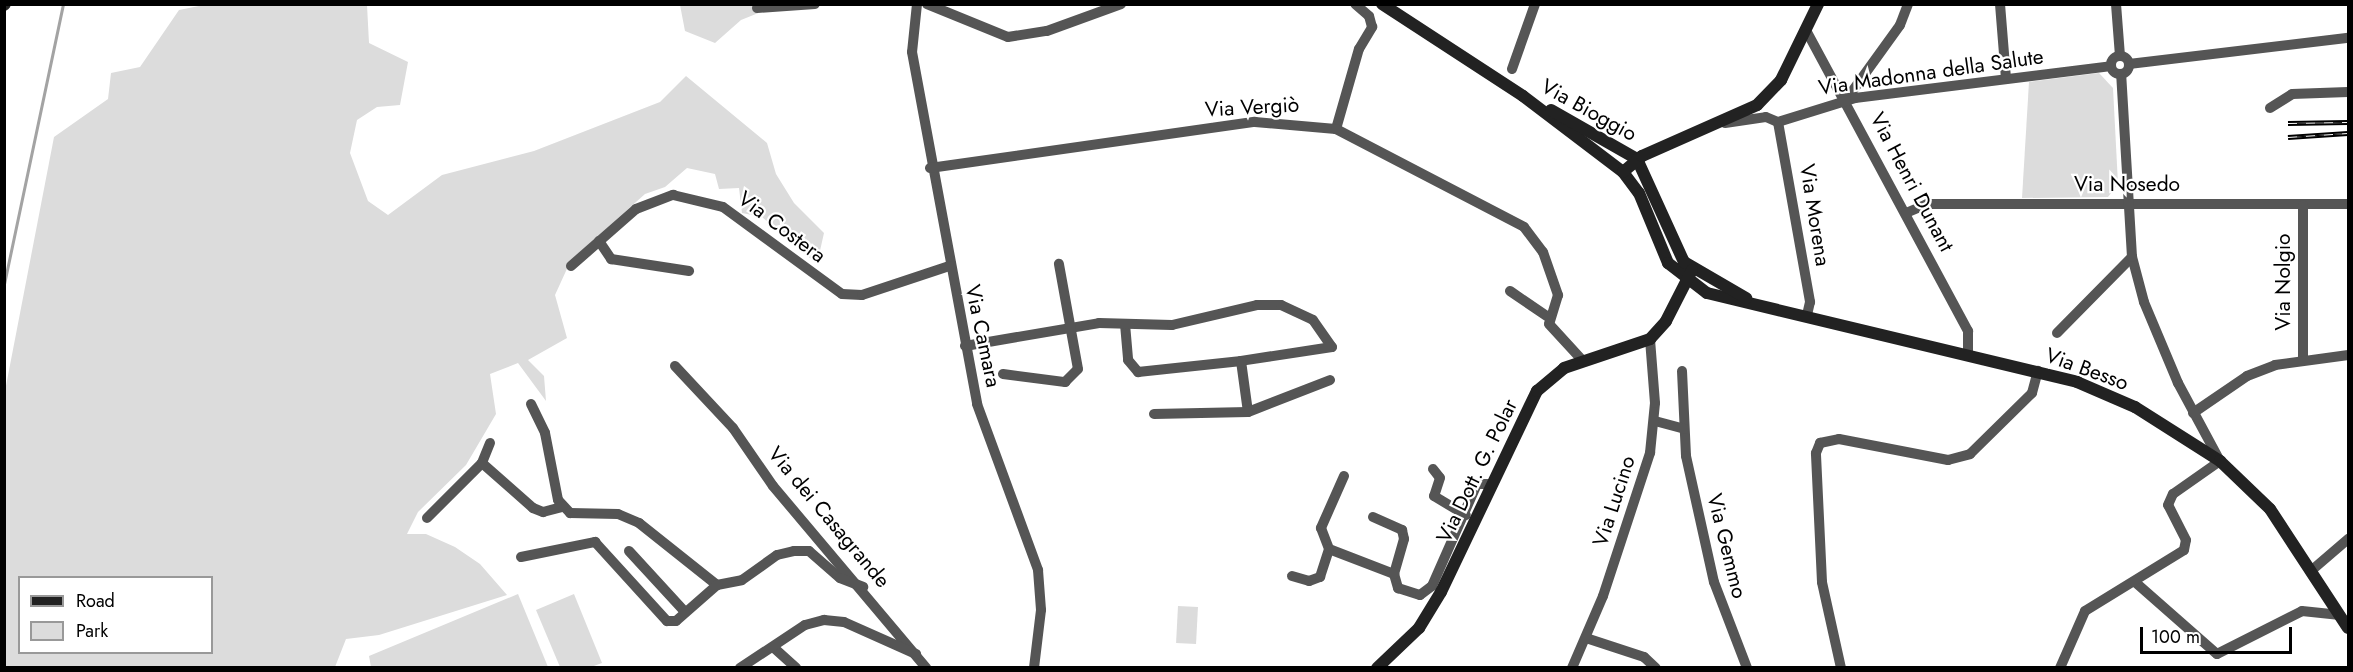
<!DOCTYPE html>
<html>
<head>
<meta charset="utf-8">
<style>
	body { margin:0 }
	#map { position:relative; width:2353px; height:672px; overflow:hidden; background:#fff; font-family:Jost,sans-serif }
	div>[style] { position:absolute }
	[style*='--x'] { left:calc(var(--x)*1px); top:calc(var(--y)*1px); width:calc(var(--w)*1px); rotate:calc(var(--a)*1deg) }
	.green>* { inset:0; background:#dcdcdc; transform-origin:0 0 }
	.stream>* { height:3px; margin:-1.5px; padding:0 1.5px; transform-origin:1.5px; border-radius:1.5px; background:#a3a3a3 }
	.street>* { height:10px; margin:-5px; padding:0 5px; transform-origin:5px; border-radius:5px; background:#555 }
	.street>.ring { margin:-5px; padding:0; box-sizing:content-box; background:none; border:10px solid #555; border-radius:50% }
	.secondary>* { height:12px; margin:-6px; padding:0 6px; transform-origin:6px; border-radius:6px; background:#222 }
	.rail>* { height:5px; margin-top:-2.5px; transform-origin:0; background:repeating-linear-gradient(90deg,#fff 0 9px,#000 0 18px); box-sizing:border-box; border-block:2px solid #000 }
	span { translate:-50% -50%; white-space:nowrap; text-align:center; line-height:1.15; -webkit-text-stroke:4.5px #fff; paint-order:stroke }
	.street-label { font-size:21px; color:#000 }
	.frame { position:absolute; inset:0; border:6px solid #000; pointer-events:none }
	.legend { position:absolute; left:18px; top:576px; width:195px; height:78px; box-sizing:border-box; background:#fff; border:2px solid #999; margin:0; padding:8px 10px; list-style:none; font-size:18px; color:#000 }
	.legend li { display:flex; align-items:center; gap:12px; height:30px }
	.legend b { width:30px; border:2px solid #999 }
	.scale { position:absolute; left:2140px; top:627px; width:152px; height:27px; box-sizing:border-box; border:3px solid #000; border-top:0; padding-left:8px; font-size:18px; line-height:21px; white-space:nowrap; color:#000; -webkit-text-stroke:4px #fff; paint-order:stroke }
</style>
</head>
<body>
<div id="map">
	<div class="green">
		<i style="clip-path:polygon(evenodd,209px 4px,367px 5px,369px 43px,408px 62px,400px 105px,377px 107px,357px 120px,350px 153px,368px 201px,388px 215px,442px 175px,534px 151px,660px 102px,686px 76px,767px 143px,776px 174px,794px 203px,824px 233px,817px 264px,762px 217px,742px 213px,739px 188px,719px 189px,715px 174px,687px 168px,665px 187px,645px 194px,571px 260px,555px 295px,567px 338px,528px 360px,544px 376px,546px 401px,518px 363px,490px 374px,496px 414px,466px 465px,418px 512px,407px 534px,426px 534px,455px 547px,480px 564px,507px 595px,379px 635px,346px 639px,335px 667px,5px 668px,5px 391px,54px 137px,108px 99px,111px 73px,140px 67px,179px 10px,209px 4px,20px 578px,212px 578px,212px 652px,20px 652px,20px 578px)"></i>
		<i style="clip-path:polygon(680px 5px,778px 5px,741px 20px,715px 43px,685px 31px)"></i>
		<i style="clip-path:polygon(2099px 73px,2113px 88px,2118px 184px,2108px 197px,2022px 198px,2029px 82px)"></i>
		<i style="clip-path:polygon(518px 594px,548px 667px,371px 667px,369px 656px)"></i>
		<i style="clip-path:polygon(574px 594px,602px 663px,591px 667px,560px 667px,536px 610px)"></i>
		<i style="left:1178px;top:606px;width:20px;height:37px;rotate:3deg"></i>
	</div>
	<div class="stream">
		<i style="--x:4;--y:284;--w:286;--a:-78.1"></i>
	</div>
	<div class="street">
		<i style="--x:917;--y:4;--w:48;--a:95.9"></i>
		<i style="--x:912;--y:52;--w:358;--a:79.5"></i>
		<i style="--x:977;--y:404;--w:177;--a:69.8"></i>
		<i style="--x:1038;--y:570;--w:40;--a:85.7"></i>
		<i style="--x:1041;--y:610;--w:58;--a:96.9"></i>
		<i style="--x:927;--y:4;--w:87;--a:22.2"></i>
		<i style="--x:1008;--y:37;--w:39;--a:-9"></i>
		<i style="--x:1047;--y:31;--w:79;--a:-20"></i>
		<i style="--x:2000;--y:4;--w:75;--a:85.4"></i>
		<i style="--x:2116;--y:4;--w:52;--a:85.6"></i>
		<i style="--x:757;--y:8;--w:58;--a:-3.9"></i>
		<i style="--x:1807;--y:32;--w:340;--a:61.7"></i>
		<i style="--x:1968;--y:331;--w:23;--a:90"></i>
		<i class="ring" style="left:2111px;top:56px;width:8px;height:8px"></i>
		<i style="--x:2129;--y:64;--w:221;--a:-6.8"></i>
		<i style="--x:1512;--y:69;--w:69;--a:-70.5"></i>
		<i style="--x:1846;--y:100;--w:92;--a:-54.2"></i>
		<i style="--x:1900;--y:25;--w:22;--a:-69"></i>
		<i style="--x:2270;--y:108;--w:26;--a:-32"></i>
		<i style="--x:2292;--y:94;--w:56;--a:-2"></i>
		<i style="--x:1778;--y:122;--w:81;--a:-17.3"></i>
		<i style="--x:1855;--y:98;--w:258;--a:-7.1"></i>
		<i style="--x:1778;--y:122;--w:183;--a:79.9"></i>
		<i style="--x:1810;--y:302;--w:13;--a:103"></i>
		<i style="--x:1725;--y:123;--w:41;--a:-8.3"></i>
		<i style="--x:1766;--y:117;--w:13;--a:23"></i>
		<i style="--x:1336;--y:129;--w:83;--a:-74"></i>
		<i style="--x:1359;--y:49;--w:26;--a:-59"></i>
		<i style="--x:1372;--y:27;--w:11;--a:-105"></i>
		<i style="--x:1369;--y:16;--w:18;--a:-139"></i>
		<i style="--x:930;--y:168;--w:328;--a:-8.1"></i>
		<i style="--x:1255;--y:122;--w:81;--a:4.9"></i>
		<i style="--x:1336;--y:129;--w:212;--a:27.5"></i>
		<i style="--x:1524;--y:227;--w:31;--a:53"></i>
		<i style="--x:1543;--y:252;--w:46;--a:70.8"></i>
		<i style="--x:1558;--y:295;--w:30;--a:107"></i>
		<i style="--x:1549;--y:324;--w:50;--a:47.4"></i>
		<i style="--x:1906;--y:213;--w:23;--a:-23"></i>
		<i style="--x:1927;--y:204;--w:421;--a:0"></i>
		<i style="--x:599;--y:241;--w:22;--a:56"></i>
		<i style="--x:611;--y:259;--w:79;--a:8.7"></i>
		<i style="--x:571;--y:266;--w:86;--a:-41.2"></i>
		<i style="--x:636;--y:209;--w:40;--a:-21"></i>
		<i style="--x:673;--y:195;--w:51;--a:13.5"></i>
		<i style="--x:723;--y:207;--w:147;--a:36.2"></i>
		<i style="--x:842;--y:294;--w:20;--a:3"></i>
		<i style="--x:862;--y:295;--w:92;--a:-18.4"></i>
		<i style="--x:1510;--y:291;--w:46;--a:34.4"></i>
		<i style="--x:1125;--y:324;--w:36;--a:85"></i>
		<i style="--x:1128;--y:360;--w:16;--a:50"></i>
		<i style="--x:1138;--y:372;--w:104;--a:-6.1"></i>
		<i style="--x:2057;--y:333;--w:107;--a:-45.4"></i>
		<i style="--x:965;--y:346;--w:136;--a:-9.7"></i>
		<i style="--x:1099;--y:323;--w:73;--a:1.6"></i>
		<i style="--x:1172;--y:325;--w:87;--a:-13.2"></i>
		<i style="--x:1257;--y:305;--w:24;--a:0"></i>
		<i style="--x:1281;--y:305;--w:35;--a:25"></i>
		<i style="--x:1313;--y:320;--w:33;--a:55"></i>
		<i style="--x:1332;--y:347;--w:92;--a:171.3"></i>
		<i style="--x:1241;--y:361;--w:51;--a:82.2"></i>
		<i style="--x:1248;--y:412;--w:88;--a:-21.3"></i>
		<i style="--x:2303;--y:360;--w:155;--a:-90"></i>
		<i style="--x:675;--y:366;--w:85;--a:46.9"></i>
		<i style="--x:733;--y:428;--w:70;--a:55.4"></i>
		<i style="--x:773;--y:486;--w:238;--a:49.9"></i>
		<i style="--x:1682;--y:371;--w:85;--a:87.3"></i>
		<i style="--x:1686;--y:456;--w:129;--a:77.5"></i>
		<i style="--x:1714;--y:582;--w:92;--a:69"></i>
		<i style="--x:1003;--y:374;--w:63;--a:7.4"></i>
		<i style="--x:1065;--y:382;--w:18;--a:-45"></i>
		<i style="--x:1078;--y:369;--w:107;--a:-100.3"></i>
		<i style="--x:531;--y:404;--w:32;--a:64"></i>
		<i style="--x:545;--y:433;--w:68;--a:79"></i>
		<i style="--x:558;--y:500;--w:18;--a:47"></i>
		<i style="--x:570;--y:513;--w:48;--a:1.2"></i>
		<i style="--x:618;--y:514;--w:23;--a:23"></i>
		<i style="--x:639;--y:523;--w:100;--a:38.5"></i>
		<i style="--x:717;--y:585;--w:25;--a:-11"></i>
		<i style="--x:742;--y:580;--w:43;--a:-35.5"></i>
		<i style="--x:777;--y:555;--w:17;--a:-13"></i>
		<i style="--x:794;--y:551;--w:15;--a:0"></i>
		<i style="--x:809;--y:551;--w:41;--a:41.1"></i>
		<i style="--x:840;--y:578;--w:25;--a:21"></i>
		<i style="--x:2193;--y:413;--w:65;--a:-34.4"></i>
		<i style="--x:2247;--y:376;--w:30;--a:-21"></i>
		<i style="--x:2275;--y:365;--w:74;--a:-7.8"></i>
		<i style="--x:1154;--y:414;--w:94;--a:-1.2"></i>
		<i style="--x:1655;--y:421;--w:30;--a:15"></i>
		<i style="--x:490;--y:443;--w:22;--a:112"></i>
		<i style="--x:482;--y:463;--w:68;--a:41.4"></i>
		<i style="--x:533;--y:508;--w:11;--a:22"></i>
		<i style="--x:543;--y:512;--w:20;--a:-15"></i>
		<i style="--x:1433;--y:469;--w:11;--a:52"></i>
		<i style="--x:1440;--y:478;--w:19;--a:108"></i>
		<i style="--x:1434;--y:496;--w:37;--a:31"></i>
		<i style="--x:1344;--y:476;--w:57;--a:113.9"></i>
		<i style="--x:1321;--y:528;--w:22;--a:69"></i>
		<i style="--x:1329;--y:549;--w:70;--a:21"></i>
		<i style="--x:1394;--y:574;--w:15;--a:74"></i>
		<i style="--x:1398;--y:588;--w:23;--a:18"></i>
		<i style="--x:1420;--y:595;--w:15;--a:-37"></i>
		<i style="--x:1432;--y:586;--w:111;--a:-66.2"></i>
		<i style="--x:1477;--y:484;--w:14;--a:0"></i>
		<i style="--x:1373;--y:517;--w:32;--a:24"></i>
		<i style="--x:1402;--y:530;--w:9;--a:77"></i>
		<i style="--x:1404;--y:539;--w:36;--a:106"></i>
		<i style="--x:427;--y:518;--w:78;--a:-45"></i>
		<i style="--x:629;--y:551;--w:83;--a:47.4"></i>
		<i style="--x:521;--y:557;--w:76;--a:-11.5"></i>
		<i style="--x:595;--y:542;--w:107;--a:47.7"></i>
		<i style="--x:667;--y:621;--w:9;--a:0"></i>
		<i style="--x:676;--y:621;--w:55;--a:-41.3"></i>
		<i style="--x:2312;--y:570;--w:48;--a:-40.7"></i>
		<i style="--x:1292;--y:576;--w:18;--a:16"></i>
		<i style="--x:1309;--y:581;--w:12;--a:-20"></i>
		<i style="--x:1320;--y:577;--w:29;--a:-72"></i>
		<i style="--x:2135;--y:582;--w:109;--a:41.3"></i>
		<i style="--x:2217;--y:654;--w:95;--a:-26.8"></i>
		<i style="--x:2302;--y:611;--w:36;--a:6"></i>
		<i style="--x:1586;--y:638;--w:61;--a:18.1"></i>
		<i style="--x:1644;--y:657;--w:16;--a:43"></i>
		<i style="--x:773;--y:647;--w:31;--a:42"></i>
		<i style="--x:740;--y:668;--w:78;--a:-33.5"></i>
		<i style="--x:805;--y:625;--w:20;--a:-15"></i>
		<i style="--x:824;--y:620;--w:20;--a:6"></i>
		<i style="--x:844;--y:622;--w:79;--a:24"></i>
		<i style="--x:1572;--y:668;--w:78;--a:-66.7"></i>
		<i style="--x:1603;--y:596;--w:151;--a:-71.8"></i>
		<i style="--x:1650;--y:453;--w:50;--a:-84.3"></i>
		<i style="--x:1655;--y:403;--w:64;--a:-94.5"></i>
		<i style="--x:1841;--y:668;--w:88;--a:-102.5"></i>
		<i style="--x:1822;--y:582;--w:129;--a:-92.7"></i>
		<i style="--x:1816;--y:453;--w:11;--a:-68"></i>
		<i style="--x:1820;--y:443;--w:19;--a:-12"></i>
		<i style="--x:1839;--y:439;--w:111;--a:10.9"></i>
		<i style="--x:1948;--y:460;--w:23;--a:-15"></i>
		<i style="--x:1970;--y:454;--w:87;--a:-44.5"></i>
		<i style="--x:2032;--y:393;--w:23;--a:-75"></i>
		<i style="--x:2060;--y:668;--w:62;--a:-66.3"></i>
		<i style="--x:2085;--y:611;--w:116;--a:-31.6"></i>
		<i style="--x:2184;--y:550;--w:10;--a:-79"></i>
		<i style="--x:2186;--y:540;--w:39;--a:-117"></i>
		<i style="--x:2168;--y:505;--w:12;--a:-66"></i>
		<i style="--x:2173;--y:494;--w:57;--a:-35.1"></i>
		<i style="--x:2220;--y:461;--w:89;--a:-118.3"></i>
		<i style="--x:2178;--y:383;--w:88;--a:-112.8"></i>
		<i style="--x:2144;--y:302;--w:47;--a:-104.9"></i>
		<i style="--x:2132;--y:257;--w:183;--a:-93.4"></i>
	</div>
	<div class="secondary">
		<i style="--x:1382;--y:4;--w:168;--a:33.1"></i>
		<i style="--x:1523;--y:96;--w:126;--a:37.2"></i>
		<i style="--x:1623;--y:172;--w:26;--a:53"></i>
		<i style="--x:1639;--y:193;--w:76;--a:67.5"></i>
		<i style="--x:1668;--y:263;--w:49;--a:37.6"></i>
		<i style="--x:1707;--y:293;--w:381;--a:13.5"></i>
		<i style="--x:2077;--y:382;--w:63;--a:23.3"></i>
		<i style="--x:2135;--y:407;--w:101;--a:32.4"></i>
		<i style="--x:2220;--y:461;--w:69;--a:43.8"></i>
		<i style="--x:2270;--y:509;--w:142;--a:56.8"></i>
		<i style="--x:4;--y:5;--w:1;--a:-45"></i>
		<i style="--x:1551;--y:110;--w:99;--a:29.7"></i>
		<i style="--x:1637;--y:159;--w:113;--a:65.5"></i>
		<i style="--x:1684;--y:262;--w:72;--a:30.1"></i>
		<i style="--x:1623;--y:172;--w:25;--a:-40"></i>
		<i style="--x:1642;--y:156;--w:126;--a:-23.9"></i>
		<i style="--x:1757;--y:105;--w:35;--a:-46"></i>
		<i style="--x:1781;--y:80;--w:85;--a:-64"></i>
		<i style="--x:1377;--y:668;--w:58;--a:-43.6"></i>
		<i style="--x:1419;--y:628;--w:42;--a:-58.6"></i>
		<i style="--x:1441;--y:592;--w:223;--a:-64.5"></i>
		<i style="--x:1537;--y:391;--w:35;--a:-40"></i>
		<i style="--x:1564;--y:368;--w:91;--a:-18.6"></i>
		<i style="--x:1650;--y:339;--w:24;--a:-48"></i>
		<i style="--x:1666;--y:321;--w:57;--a:-63"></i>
	</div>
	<div class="rail">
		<i style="--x:2288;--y:123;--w:60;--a:-1"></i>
		<i style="--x:2288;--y:137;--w:60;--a:-3.8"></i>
	</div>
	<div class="street-label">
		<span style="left:1931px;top:72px;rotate:-8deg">Via Madonna della Salute</span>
		<span style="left:1252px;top:107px;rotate:-3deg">Via Vergiò</span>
		<span style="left:1589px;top:110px;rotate:29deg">Via Bioggio</span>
		<span style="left:1912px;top:182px;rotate:62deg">Via Henri Dunant</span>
		<span style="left:2127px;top:184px">Via Nosedo</span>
		<span style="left:1815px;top:215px;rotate:81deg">Via Morena</span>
		<span style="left:782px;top:227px;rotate:37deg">Via Costera</span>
		<span style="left:2283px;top:282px;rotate:-90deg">Via Nolgio</span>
		<span style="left:983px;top:336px;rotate:78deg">Via Camara</span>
		<span style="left:2087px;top:369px;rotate:20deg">Via Besso</span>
		<span style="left:1477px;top:471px;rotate:-64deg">Via Dott. G. Polar</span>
		<span style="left:1614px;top:501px;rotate:-72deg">Via Lucino</span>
		<span style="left:829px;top:517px;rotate:50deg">Via dei Casagrande</span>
		<span style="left:1727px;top:546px;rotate:76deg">Via Gemmo</span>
	</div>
	<div class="frame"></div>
	<ul class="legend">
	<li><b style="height:8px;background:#222"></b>Road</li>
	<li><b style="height:16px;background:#dcdcdc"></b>Park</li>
	</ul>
	<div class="scale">100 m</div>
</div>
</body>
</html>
